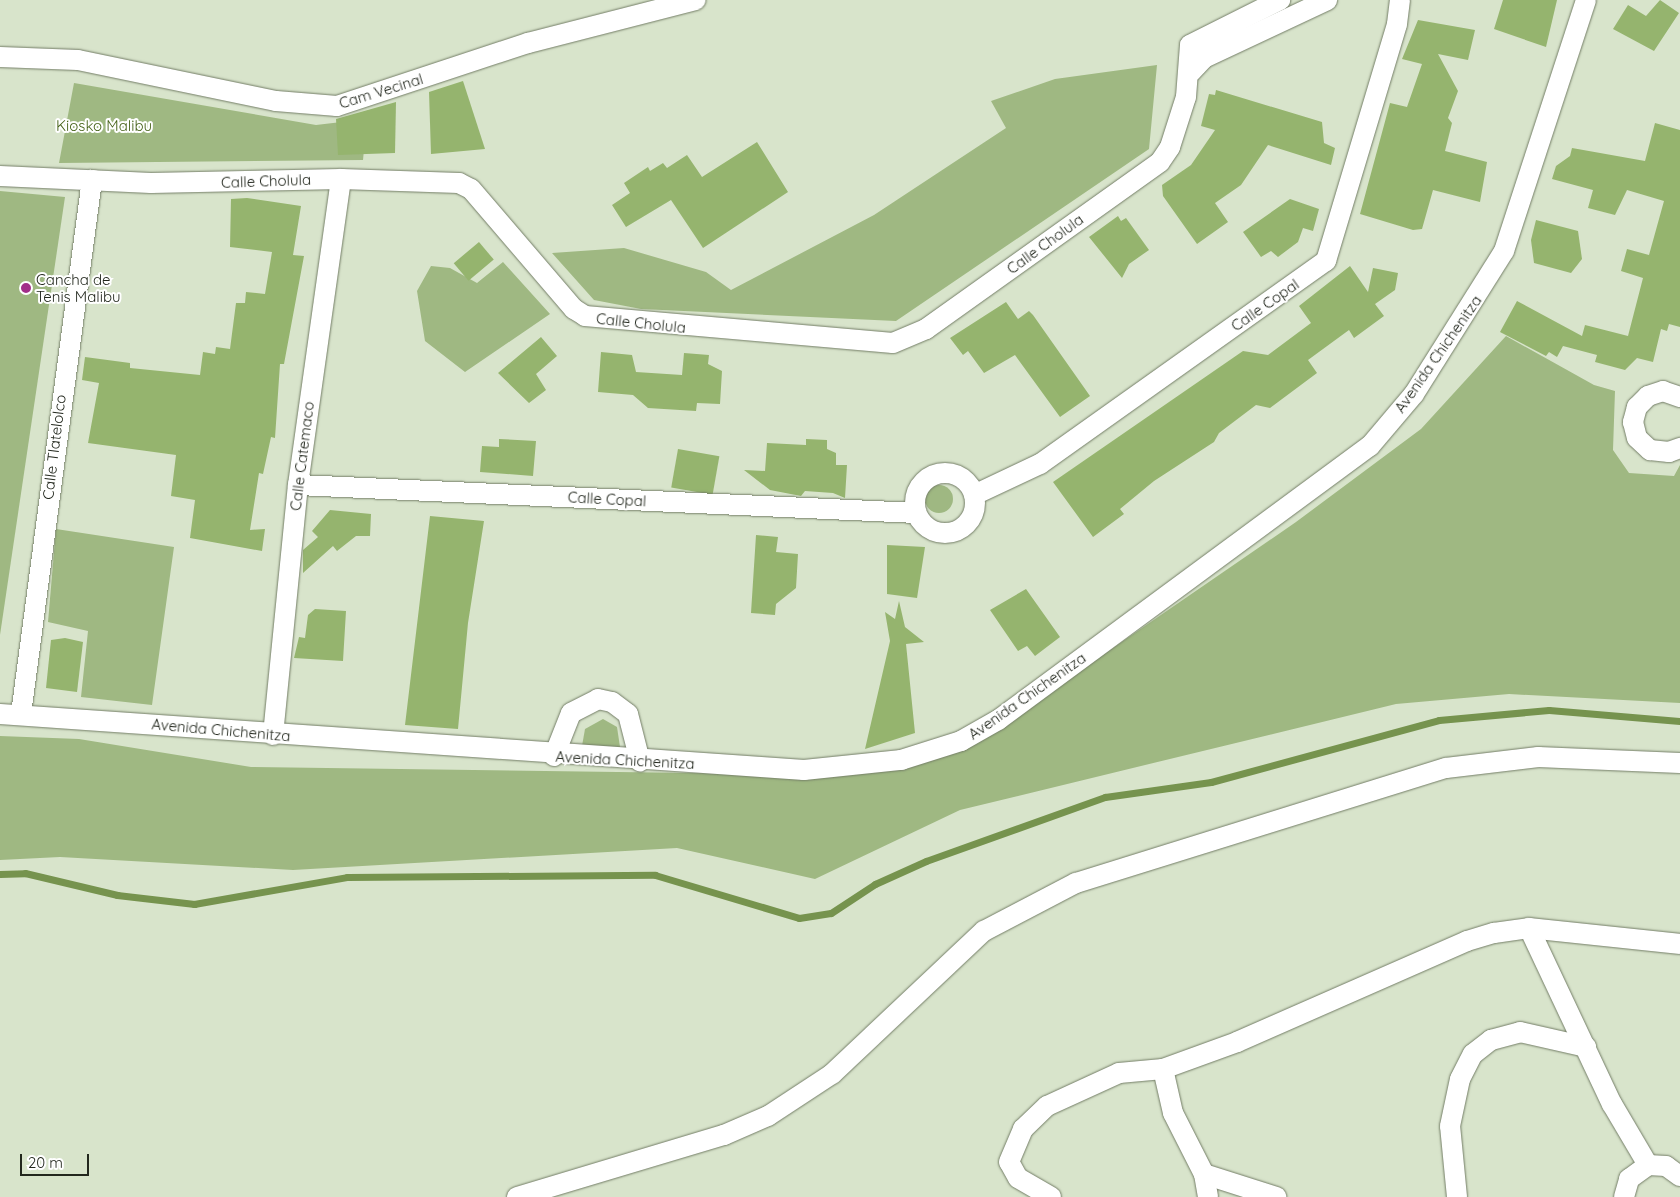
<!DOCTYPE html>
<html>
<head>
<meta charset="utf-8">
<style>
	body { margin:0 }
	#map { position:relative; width:1680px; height:1197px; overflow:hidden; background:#d8e4cb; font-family:Quicksand,sans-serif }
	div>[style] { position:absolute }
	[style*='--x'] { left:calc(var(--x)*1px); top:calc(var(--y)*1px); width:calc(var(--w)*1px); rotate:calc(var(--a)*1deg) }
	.green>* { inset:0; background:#9fb882 }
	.round { border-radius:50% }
	.stream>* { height:7px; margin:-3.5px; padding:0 3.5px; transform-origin:3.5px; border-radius:3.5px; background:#76934e }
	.building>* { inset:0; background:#95b46e; transform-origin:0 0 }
	.roads { filter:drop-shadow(0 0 1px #737d66) drop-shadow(0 0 1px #737d66) }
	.street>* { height:20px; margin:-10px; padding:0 10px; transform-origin:10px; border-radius:10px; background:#fff }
	.street>.ring { margin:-10px; padding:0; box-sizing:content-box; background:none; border:20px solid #fff; border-radius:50% }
	.dots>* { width:14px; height:14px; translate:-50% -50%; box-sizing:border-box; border:2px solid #fff; border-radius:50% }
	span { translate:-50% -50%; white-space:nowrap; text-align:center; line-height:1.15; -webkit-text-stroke:4px #fff; paint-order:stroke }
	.street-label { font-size:15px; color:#22271d }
	.park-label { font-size:15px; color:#456117 }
	.poi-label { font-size:15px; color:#22271d }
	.left { translate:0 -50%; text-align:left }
	.scale { position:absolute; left:20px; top:1154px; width:69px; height:22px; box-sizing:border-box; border:2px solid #22271d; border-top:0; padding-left:6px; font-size:15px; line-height:18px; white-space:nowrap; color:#22271d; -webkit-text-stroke:4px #fff; paint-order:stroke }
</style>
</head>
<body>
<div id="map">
	<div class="green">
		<i style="clip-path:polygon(1157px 65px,1149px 149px,896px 321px,641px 309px,594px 300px,552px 253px,624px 248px,706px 272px,731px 290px,874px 215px,1006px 128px,991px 101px,1055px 79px)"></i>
		<i style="clip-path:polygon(74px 83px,316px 125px,367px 119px,363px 160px,59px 163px)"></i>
		<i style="clip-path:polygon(0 191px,65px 197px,0 635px)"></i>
		<i style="clip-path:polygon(503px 262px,550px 314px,465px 372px,425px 341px,417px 291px,431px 266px,450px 268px,477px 283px)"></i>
		<i style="clip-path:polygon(1506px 336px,1594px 385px,1615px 391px,1613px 450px,1629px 473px,1674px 476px,1680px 465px,1680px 703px,1509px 694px,1396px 704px,960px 810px,815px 879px,677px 848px,293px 870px,60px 857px,0 860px,0 736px,79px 739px,251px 767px,836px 775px,965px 750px,1296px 522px,1421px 429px)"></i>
		<i class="round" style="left:925px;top:485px;width:28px;height:28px"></i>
		<i style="clip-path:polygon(56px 529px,174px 547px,152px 705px,81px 697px,88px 631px,48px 622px)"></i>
		<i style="clip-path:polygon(603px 719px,617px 727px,620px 747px,582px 746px,585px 729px)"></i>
	</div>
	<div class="stream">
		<i style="--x:0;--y:874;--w:25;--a:-2"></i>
		<i style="--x:25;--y:873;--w:95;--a:13.4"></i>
		<i style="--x:117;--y:895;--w:78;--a:6.7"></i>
		<i style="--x:194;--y:904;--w:155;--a:-10"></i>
		<i style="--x:347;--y:877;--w:308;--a:-0.4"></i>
		<i style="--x:655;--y:875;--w:150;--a:16.6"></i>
		<i style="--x:799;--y:918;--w:32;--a:-9"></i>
		<i style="--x:831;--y:913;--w:53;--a:-33.4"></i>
		<i style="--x:875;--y:884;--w:56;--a:-24.3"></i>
		<i style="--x:926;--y:861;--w:190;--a:-19.7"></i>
		<i style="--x:1105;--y:797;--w:107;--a:-8.1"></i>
		<i style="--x:1211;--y:782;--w:236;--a:-15.2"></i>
		<i style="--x:1439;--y:720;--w:110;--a:-5.2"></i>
		<i style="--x:1549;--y:710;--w:131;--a:4.8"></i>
	</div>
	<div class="building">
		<i style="clip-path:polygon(1503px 0,1557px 0,1546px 47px,1494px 29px)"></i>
		<i style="clip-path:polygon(1660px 0,1679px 13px,1654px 51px,1613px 29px,1628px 5px,1646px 16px)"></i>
		<i style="clip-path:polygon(1418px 20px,1475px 30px,1468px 60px,1438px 54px,1458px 91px,1448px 118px,1452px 123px,1445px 151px,1487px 162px,1480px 202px,1433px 190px,1422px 229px,1413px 230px,1360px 214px,1390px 103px,1407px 107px,1422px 64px,1402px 59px)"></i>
		<i style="clip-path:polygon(463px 81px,485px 149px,431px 154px,429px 92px)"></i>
		<i style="clip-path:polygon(1216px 90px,1322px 122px,1324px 143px,1335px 148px,1331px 165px,1268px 145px,1241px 185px,1215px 203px,1228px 222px,1197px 244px,1163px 196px,1162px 185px,1191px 165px,1215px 130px,1201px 126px,1209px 94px,1215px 95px)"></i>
		<i style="clip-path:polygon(396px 102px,395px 153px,338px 155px,336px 119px)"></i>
		<i style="clip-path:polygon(1655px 123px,1680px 130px,1680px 327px,1669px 324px,1667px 331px,1661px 329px,1653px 362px,1637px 358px,1625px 370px,1595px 362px,1597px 355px,1563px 346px,1557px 357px,1549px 352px,1546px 356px,1500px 332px,1517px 301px,1582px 336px,1585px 325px,1628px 336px,1643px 278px,1621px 271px,1627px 249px,1649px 255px,1664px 201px,1627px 190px,1615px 215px,1588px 208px,1593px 190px,1552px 179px,1556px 166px,1570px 156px,1572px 148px,1645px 161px)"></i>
		<i style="clip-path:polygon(757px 142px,788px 192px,703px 248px,671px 200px,626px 227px,612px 205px,630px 193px,624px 183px,648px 167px,650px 171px,663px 163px,667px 168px,687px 155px,702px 177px)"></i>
		<i style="clip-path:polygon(247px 198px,301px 206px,293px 255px,304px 256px,284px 364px,280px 364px,275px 438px,271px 437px,263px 474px,259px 473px,250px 530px,265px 529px,262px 551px,190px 538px,195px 500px,171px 496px,176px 455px,88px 443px,99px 383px,82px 380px,85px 357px,130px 363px,130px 368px,200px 375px,203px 352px,215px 354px,216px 347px,230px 349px,236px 303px,245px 303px,246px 292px,265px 294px,272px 252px,230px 247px,231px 199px)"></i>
		<i style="clip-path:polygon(1290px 199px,1319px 209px,1313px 231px,1303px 228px,1298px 242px,1278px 257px,1271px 251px,1261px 257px,1243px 232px)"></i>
		<i style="clip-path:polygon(1118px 216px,1121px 221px,1126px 218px,1149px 250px,1129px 264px,1122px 278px,1089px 237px)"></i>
		<i style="clip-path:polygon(1536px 220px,1578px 231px,1582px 259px,1571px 273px,1534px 263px,1531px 240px)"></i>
		<i style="left:479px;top:242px;width:23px;height:33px;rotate:50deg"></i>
		<i style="clip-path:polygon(1350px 266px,1368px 292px,1373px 268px,1398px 273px,1395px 290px,1375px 304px,1384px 316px,1354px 338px,1349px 330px,1308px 360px,1317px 373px,1270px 408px,1256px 405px,1219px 433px,1214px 442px,1154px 481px,1120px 509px,1124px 514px,1093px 537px,1053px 482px,1243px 351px,1268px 355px,1311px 323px,1299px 306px)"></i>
		<i style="clip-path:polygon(1006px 302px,1018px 319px,1029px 311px,1033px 315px,1090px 396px,1060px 417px,1015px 355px,984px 373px,968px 351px,963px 355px,950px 338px)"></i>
		<i style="clip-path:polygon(541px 337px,557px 356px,536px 374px,546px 390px,529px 403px,498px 373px)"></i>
		<i style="clip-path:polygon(601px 352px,632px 355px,636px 372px,682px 375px,684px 353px,709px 355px,708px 364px,722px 371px,720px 404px,697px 403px,696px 411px,648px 408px,633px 395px,598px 392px)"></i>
		<i style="clip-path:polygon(499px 439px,536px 441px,533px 476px,480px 472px,482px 446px,499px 447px)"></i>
		<i style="clip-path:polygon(806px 439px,827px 440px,827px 449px,836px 453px,836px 465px,847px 465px,845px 498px,833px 493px,805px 491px,801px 496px,770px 490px,744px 470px,765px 471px,767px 443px,806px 445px)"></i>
		<i style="left:678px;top:449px;width:42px;height:39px;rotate:10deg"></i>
		<i style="clip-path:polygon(330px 510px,371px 514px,370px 536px,356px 536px,337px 551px,333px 546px,303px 573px,303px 550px,318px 537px,312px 531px)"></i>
		<i style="clip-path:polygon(430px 516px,484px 521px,468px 623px,458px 729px,405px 725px)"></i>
		<i style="clip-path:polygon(756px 535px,778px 537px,776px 552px,798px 554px,796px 588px,776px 604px,775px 615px,751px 613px)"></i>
		<i style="clip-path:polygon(887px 545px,925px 547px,917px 598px,887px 594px)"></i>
		<i style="clip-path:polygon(1026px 589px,1060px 637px,1035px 656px,1027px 646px,1018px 651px,990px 610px)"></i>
		<i style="clip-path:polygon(899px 601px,905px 627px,924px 642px,906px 644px,915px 733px,865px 749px,890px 641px,885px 612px,895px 619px)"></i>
		<i style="clip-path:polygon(315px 609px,346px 611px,343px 661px,294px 658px,299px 637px,305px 638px,308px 615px)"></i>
		<i style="clip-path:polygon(65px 638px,83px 642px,77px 692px,46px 688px,51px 640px)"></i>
	</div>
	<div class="roads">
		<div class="street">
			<i style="--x:0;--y:57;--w:78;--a:2.2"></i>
			<i style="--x:78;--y:60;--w:202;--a:11.7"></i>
			<i style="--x:276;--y:101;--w:61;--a:4.7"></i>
			<i style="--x:337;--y:106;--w:201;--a:-18.3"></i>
			<i style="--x:528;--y:43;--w:173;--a:-14.4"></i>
			<i style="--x:1191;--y:72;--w:19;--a:-47"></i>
			<i style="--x:1204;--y:58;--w:136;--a:-25.2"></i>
			<i style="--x:0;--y:176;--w:151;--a:2.7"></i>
			<i style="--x:151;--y:183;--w:190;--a:-1.2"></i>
			<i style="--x:341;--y:179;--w:118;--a:1.9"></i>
			<i style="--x:459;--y:183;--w:13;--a:27"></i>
			<i style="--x:471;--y:189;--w:158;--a:49.4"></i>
			<i style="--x:574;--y:309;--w:13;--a:32"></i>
			<i style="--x:585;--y:316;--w:309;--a:5"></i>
			<i style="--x:893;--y:343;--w:36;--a:-23"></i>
			<i style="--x:926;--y:329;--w:287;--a:-35.5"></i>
			<i style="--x:1160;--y:162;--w:18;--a:-56"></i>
			<i style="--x:1170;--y:147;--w:52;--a:-72.3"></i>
			<i style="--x:1186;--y:97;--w:52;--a:-85.6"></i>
			<i style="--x:1190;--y:45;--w:101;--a:-26.6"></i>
			<i style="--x:1680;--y:397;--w:18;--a:-161"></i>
			<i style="--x:1663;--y:391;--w:16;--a:162"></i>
			<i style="--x:1648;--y:396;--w:16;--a:135"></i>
			<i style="--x:1637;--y:407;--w:16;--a:105"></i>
			<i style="--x:1633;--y:422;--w:16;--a:76"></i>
			<i style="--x:1637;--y:438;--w:18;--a:43"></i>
			<i style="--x:1650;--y:450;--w:19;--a:6"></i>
			<i style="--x:1669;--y:452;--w:12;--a:-20"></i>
			<i class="ring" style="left:915px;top:473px;width:40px;height:40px"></i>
			<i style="--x:298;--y:485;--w:619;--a:2.59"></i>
			<i style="--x:974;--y:495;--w:73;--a:-25.2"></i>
			<i style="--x:1040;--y:464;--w:351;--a:-35.4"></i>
			<i style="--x:1326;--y:261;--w:247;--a:-73.3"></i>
			<i style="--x:1397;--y:24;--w:24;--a:-83"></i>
			<i style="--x:0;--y:714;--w:806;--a:3.98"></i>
			<i style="--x:804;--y:770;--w:98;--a:-5.9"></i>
			<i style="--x:901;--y:760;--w:63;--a:-17.6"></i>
			<i style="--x:961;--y:741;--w:43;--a:-29.6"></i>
			<i style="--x:998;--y:720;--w:462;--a:-36.4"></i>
			<i style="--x:1370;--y:446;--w:68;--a:-49.8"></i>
			<i style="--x:1414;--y:394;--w:169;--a:-57.8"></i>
			<i style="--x:1504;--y:251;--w:264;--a:-71.9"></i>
			<i style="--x:21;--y:714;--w:539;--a:-82.43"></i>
			<i style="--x:273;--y:735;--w:251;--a:-84.3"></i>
			<i style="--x:298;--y:485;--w:309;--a:-82"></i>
			<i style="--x:554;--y:756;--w:46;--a:-68.4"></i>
			<i style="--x:571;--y:713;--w:30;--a:-27"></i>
			<i style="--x:598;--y:699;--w:14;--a:12"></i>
			<i style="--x:612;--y:702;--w:20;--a:37"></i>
			<i style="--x:628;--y:714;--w:49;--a:75.7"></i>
			<i style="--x:1529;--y:928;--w:195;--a:64.8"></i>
			<i style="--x:1612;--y:1104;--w:71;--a:59.5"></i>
			<i style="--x:1163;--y:1069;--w:45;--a:77.2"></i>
			<i style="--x:1173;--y:1113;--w:68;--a:63.1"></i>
			<i style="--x:1204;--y:1174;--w:23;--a:80"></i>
			<i style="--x:1204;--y:1174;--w:76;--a:17.7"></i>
			<i style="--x:517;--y:1197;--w:216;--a:-16.7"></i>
			<i style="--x:724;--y:1135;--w:48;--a:-23.4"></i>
			<i style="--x:768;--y:1116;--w:77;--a:-33.3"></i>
			<i style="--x:832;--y:1074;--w:209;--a:-43.3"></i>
			<i style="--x:984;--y:931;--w:104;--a:-27.6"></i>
			<i style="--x:1076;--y:883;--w:387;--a:-17.3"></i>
			<i style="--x:1446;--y:768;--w:93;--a:-6.8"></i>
			<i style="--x:1538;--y:757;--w:142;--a:2.4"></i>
			<i style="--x:1051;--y:1197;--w:38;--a:-150"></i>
			<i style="--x:1018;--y:1178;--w:18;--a:-119"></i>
			<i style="--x:1009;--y:1162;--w:36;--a:-67"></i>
			<i style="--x:1023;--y:1129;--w:33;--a:-44"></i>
			<i style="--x:1047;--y:1106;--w:79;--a:-24.6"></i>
			<i style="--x:1119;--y:1073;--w:44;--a:-5.2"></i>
			<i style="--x:1163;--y:1069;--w:79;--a:-20"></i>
			<i style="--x:1237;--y:1042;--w:251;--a:-23.7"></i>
			<i style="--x:1467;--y:941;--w:28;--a:-17"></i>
			<i style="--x:1494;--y:933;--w:35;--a:-8"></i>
			<i style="--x:1529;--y:928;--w:152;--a:6"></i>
			<i style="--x:1457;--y:1197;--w:71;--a:-95.6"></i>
			<i style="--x:1450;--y:1126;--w:48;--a:-78"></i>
			<i style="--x:1460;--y:1079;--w:28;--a:-63"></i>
			<i style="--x:1473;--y:1054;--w:23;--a:-38"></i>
			<i style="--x:1491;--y:1040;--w:30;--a:-15"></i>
			<i style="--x:1520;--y:1032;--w:68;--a:12.8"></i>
			<i style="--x:1624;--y:1197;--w:19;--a:-74"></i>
			<i style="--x:1629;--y:1179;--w:24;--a:-36"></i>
			<i style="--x:1648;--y:1165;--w:18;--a:3"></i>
			<i style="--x:1666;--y:1166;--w:17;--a:36"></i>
		</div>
	</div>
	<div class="dots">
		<i style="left:26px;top:288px;background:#a22e89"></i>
	</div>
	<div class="street-label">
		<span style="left:381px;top:91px;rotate:-17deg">Cam Vecinal</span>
		<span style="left:266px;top:181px;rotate:-2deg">Calle Cholula</span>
		<span style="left:1045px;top:244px;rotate:-36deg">Calle Cholula</span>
		<span style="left:1265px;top:305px;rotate:-35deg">Calle Copal</span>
		<span style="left:641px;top:323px;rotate:6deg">Calle Cholula</span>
		<span style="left:1438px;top:354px;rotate:-55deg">Avenida Chichenitza</span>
		<span style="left:54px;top:447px;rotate:-83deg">Calle Tlatelolco</span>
		<span style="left:302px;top:456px;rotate:-83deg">Calle Catemaco</span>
		<span style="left:607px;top:499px;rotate:3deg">Calle Copal</span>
		<span style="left:1027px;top:696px;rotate:-35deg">Avenida Chichenitza</span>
		<span style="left:221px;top:730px;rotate:5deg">Avenida Chichenitza</span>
		<span style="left:625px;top:760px;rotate:3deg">Avenida Chichenitza</span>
	</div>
	<div class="park-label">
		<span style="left:104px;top:126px">Kiosko Malibu</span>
	</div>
	<div class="poi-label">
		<span class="left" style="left:36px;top:288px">Cancha de<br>Tenis Malibu</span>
	</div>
	<div class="scale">20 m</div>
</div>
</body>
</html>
